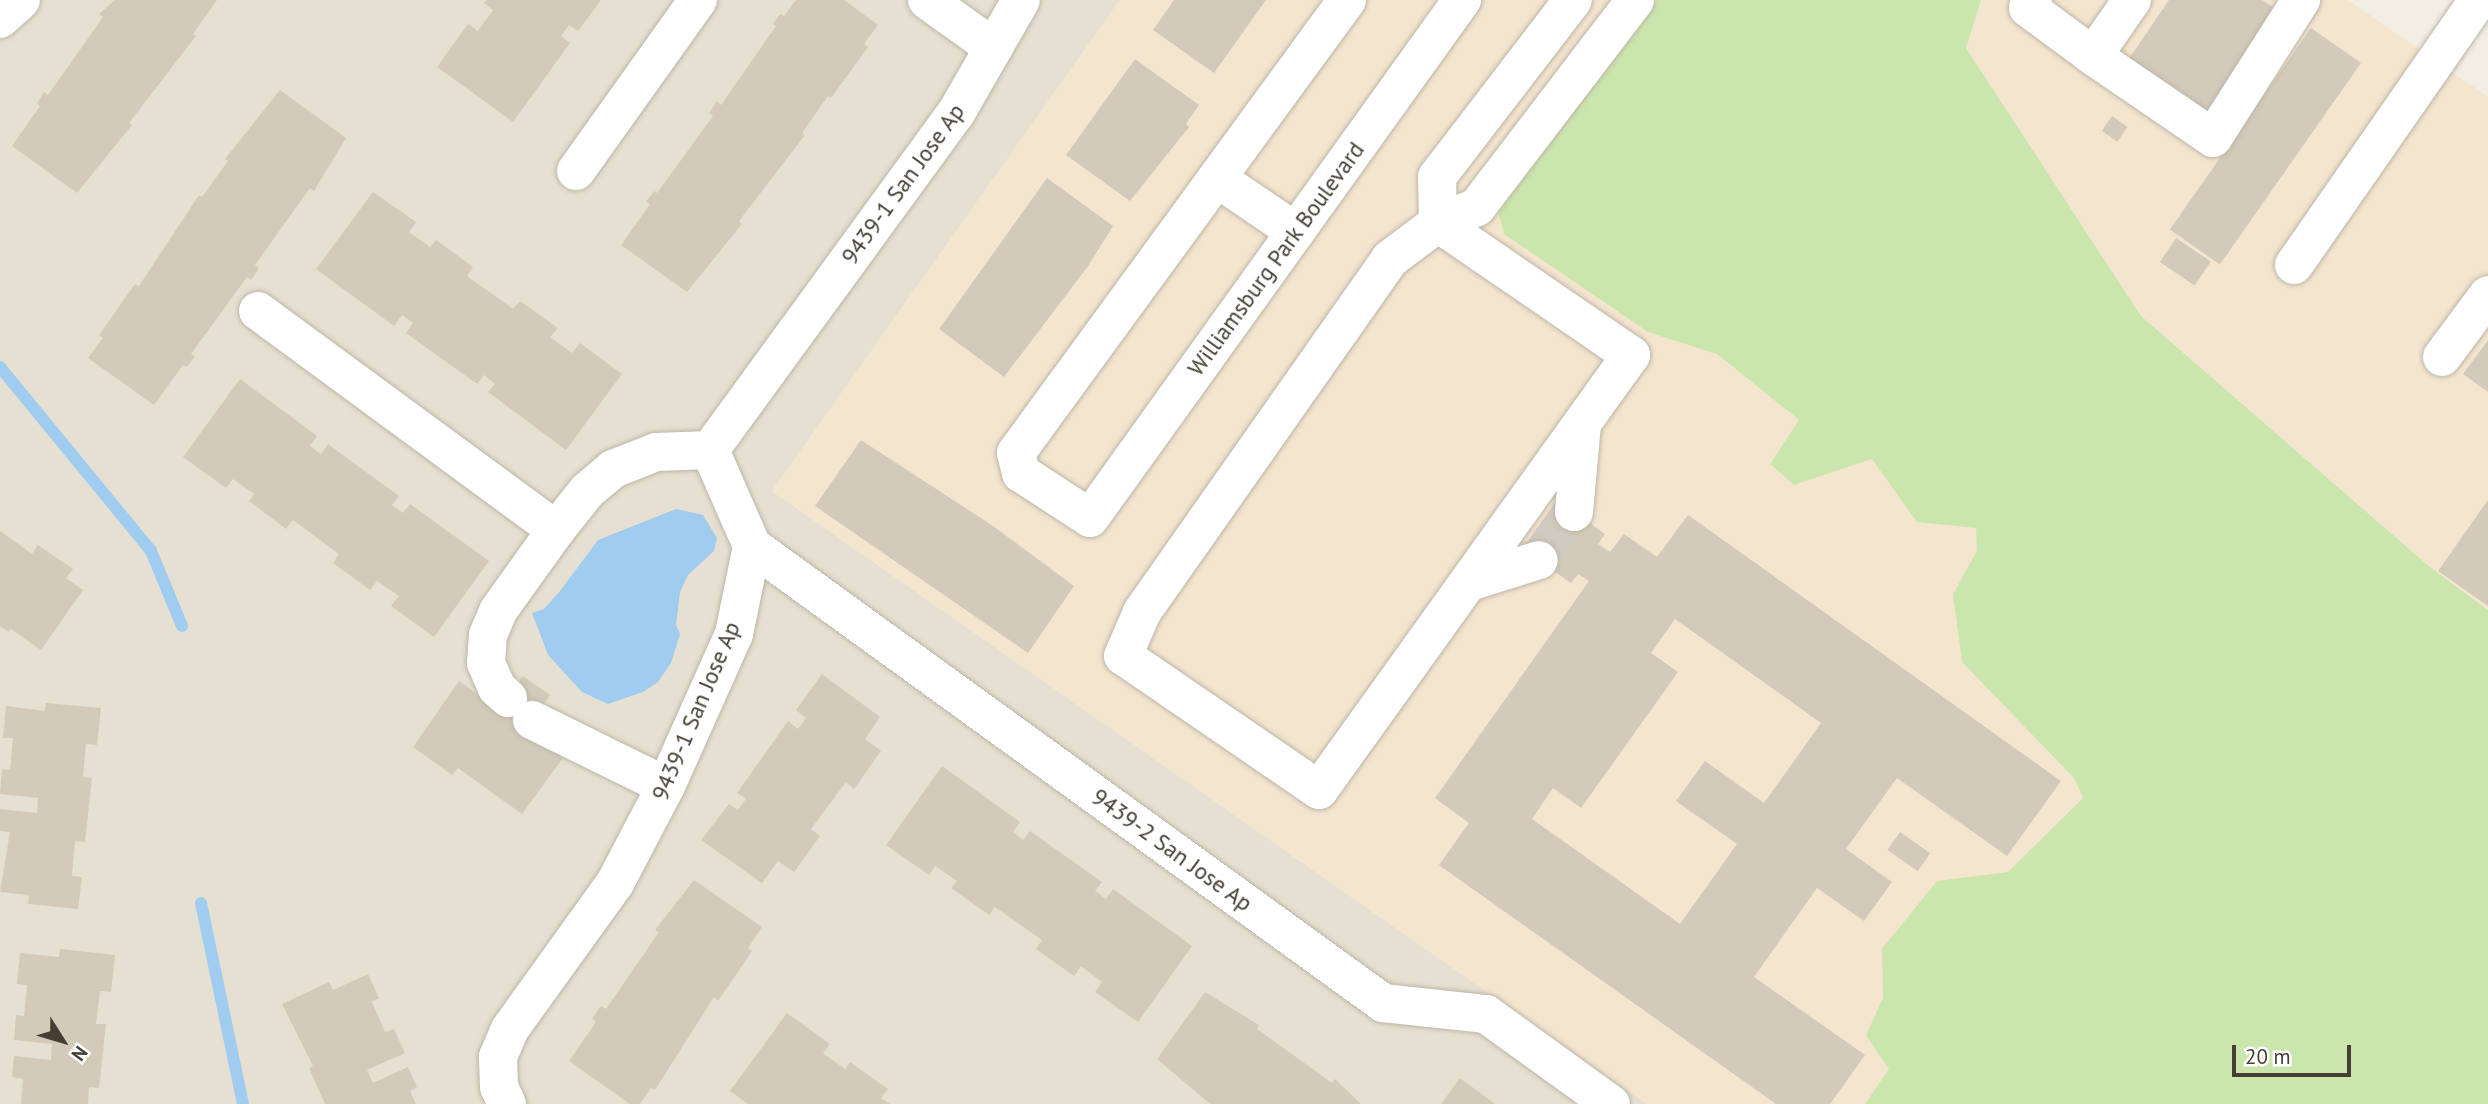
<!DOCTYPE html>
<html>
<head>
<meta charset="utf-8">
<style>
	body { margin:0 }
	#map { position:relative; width:2488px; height:1104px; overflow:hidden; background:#f2eee4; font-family:"PT Sans",sans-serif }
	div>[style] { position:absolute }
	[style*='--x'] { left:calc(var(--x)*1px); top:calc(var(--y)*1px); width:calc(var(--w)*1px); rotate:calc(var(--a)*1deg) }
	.residential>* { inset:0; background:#e6e0d2 }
	.commercial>* { inset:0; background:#f4e5cf }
	.green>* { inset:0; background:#cbe6ad }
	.water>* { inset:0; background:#a0cdef }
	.stream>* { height:12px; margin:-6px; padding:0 6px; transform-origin:6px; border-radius:6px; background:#a0cdef }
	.building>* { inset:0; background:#d3caba; transform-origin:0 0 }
	.minor-tunnel>* { height:38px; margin-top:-19px; transform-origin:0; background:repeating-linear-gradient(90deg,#cfcbc1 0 38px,transparent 0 57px) }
	.roads { filter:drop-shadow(0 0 2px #bdb6a7) drop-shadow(0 0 2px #bdb6a7) }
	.minor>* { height:38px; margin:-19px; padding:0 19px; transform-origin:19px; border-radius:19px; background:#fff }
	span { translate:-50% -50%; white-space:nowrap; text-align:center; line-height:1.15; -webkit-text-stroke:5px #fff; paint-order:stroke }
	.street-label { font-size:23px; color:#443e34 }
	.north { position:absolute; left:28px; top:1006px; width:70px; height:70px; -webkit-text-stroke:5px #fff; paint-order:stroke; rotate:127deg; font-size:19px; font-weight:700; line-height:28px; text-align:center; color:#443e34 }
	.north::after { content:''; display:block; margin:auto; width:24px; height:32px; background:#443e34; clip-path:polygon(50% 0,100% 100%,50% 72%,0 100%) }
	.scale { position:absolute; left:2232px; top:1045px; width:119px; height:32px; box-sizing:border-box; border:4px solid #443e34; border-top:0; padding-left:9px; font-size:21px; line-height:24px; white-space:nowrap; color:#443e34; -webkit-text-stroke:5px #fff; paint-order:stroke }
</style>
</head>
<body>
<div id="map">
	<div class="residential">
		<i style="clip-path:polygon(0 0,1120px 0,772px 491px,1647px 1104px,0 1104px)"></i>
	</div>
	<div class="commercial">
		<i style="clip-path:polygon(1120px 0,1657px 0,1497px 203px,1717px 354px,1799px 420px,1872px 459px,1976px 528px,2083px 798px,1868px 1104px,1647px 1104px,772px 491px)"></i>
		<i style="clip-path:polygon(1981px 0,2348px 0,2488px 97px,2488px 610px,2431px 568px,2141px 316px,1966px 48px)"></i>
	</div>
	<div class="green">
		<i style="clip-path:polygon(1657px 0,1981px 0,1966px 48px,2141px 316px,2431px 568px,2488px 610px,2488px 1104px,1865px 1104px,1889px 1069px,1866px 1035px,1883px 998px,1882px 949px,1937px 881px,2008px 872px,2083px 798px,2074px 778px,1962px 662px,1953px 594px,1977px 551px,1976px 528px,1917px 522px,1872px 459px,1794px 485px,1770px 464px,1799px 420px,1717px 354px,1648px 332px,1504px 234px,1496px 203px)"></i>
	</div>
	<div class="water">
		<i style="clip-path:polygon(676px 509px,703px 515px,717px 538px,714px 551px,688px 575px,680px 592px,676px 625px,680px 634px,671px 663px,658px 682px,643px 692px,608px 704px,582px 692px,548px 655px,532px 613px,544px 609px,560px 591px,598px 540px)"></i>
	</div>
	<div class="stream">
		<i style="--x:0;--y:367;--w:238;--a:50.6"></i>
		<i style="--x:151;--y:551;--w:81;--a:67.5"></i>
		<i style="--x:201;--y:903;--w:205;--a:78.2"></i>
	</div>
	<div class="building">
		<i style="clip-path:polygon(115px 0,217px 0,193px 34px,196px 36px,129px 123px,132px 125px,77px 193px,12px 146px,40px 106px,37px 103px,44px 92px,48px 95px,103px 17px,99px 14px)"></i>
		<i style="clip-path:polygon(487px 0,601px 0,578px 31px,569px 25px,561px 36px,570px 43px,513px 122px,437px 67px,468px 24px,478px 31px,493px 10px,484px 3px)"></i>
		<i style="clip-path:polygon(796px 0,844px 0,878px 25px,864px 44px,868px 47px,831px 98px,828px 96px,802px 133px,805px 135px,739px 221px,742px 224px,687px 292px,621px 245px,650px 204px,646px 202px,654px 191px,657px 193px,713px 116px,709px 113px,717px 101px,721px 105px,776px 26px,773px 24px,780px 14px,784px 16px)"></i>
		<i style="clip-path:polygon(1174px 0,1266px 0,1214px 73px,1153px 30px)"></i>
		<i style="clip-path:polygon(2169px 0,2262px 0,2280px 12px,2214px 110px,2197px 112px,2126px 63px)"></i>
		<i style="left:2311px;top:28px;width:61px;height:246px;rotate:35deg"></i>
		<i style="clip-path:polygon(1135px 59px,1199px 105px,1186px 124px,1189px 127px,1130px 201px,1066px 155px)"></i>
		<i style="clip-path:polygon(280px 90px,346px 138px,314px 191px,310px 188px,255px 265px,259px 268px,251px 280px,247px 277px,191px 354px,195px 356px,187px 367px,183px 365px,154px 405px,88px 358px,103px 338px,99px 335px,135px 284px,139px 286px,199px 195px,202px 197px,228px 161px,225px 159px)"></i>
		<i style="left:2112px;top:116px;width:19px;height:18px;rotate:35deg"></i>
		<i style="clip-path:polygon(1047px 178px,1113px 226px,1088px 266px,1004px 377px,939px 329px)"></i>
		<i style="clip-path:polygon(373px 192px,416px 222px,409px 232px,430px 247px,436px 240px,473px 267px,467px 276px,513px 309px,520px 301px,558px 328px,550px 337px,572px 353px,580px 343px,622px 374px,566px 450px,488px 392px,495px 384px,484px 375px,477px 384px,406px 333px,413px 323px,402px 315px,394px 326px,316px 269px)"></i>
		<i style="left:2176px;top:238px;width:42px;height:29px;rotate:34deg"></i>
		<i style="clip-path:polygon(2488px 340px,2488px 392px,2463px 374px)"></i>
		<i style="clip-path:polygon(240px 379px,317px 436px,310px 446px,321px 454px,328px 444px,399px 496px,392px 505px,403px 513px,410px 504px,489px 561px,434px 637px,391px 606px,399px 596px,377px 581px,370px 590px,333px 563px,339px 554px,293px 520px,286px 529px,249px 501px,254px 494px,233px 479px,226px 488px,183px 457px)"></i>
		<i style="clip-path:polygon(861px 440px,993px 526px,1074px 586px,1028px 653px,815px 506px)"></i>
		<i style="clip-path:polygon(evenodd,1557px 500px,1605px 534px,1598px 544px,1610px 552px,1624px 534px,1657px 557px,1688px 515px,2061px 781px,2007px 856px,1897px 778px,1846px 849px,1892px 882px,1864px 921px,1817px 888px,1754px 977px,1865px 1055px,1830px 1104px,1776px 1104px,1439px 865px,1469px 823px,1435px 798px,1589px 581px,1578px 574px,1571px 583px,1522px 549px,1557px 500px,1675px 619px,1821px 723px,1764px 803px,1705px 761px,1676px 801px,1737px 844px,1680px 924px,1532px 819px,1553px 788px,1581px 808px,1678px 672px,1651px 653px,1675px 619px)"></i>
		<i style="clip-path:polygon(2488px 500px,2488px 606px,2438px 571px)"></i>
		<i style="clip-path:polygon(0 531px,32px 554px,38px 545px,73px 569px,66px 578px,83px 590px,41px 650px,11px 629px,9px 632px,0 626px)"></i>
		<i style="clip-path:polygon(822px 674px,880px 717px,865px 739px,881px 751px,854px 789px,846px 782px,811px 829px,820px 836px,794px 872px,778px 861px,762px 883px,701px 840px,729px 804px,738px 810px,746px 799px,737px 793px,788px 721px,798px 729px,806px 718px,796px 710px)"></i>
		<i style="clip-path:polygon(523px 676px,550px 695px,524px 730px,563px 758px,522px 814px,458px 768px,452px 775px,413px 747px,459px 681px,499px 710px)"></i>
		<i style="clip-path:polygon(46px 703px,101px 708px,97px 745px,86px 744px,83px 777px,92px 778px,85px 842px,75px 841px,72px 876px,82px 877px,78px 909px,28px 904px,29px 895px,0 892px,10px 832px,0 831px,0 809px,37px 813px,38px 798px,0 794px,2px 769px,10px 770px,13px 738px,3px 738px,6px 706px,45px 711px)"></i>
		<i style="clip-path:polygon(942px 766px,1020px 822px,1013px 832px,1023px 840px,1030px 831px,1102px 882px,1095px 891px,1106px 899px,1113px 889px,1192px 946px,1138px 1022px,1095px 992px,1102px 982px,1081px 966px,1074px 976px,1036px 949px,1042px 940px,995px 907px,989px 915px,951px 888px,957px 881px,935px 866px,929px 875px,886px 845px)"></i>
		<i style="left:1900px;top:832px;width:37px;height:22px;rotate:35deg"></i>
		<i style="clip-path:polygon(694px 880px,762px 927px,748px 948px,752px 951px,718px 1001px,714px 997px,655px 1090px,651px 1088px,640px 1104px,630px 1104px,569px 1061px,596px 1022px,592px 1018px,601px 1006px,606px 1009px,659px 932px,655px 930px)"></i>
		<i style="clip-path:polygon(60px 949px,115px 955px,111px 992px,100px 991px,96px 1024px,106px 1024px,99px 1088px,89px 1087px,88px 1104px,21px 1104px,23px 1079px,12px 1077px,14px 1056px,51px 1060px,52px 1044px,14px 1040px,16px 1015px,24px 1016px,27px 985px,17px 984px,20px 953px,59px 957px)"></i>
		<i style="clip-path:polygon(368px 974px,379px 998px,372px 1002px,385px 1032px,394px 1029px,405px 1053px,367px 1070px,373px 1083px,408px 1067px,417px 1087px,410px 1091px,416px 1104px,325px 1104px,309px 1068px,313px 1066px,282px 1004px,329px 982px,333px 990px)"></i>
		<i style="clip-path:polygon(1205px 992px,1259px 1025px,1257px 1029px,1332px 1083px,1335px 1079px,1361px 1104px,1210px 1104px,1157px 1059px)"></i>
		<i style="clip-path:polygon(787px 1013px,830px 1044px,823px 1053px,845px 1069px,850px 1062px,888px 1089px,881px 1098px,890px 1104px,748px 1104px,730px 1091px)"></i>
		<i style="clip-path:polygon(1460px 1078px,1495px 1104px,1441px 1104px)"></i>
	</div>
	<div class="minor-tunnel">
		<i style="--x:1539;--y:560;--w:59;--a:-53.9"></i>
	</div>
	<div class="roads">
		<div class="minor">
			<i style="--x:927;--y:0;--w:82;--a:35.6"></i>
			<i style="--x:1347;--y:0;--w:561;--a:126.16"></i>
			<i style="--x:1016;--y:453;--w:21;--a:76"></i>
			<i style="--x:1021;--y:473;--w:82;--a:33.1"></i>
			<i style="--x:1090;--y:518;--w:638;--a:-54.32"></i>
			<i style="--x:2033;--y:0;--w:9;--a:122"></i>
			<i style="--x:2028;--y:8;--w:81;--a:36.4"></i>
			<i style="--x:2132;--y:0;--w:68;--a:124.9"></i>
			<i style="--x:2093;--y:56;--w:145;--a:34.3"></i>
			<i style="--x:2213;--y:138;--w:164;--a:-57.5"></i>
			<i style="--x:0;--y:19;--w:28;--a:-42"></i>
			<i style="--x:576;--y:171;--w:210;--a:-54.5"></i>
			<i style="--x:1218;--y:179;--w:94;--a:34.2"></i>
			<i style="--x:1438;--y:223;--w:234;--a:34.4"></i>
			<i style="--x:1631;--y:355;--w:535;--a:125.65"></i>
			<i style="--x:1319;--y:790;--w:237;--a:-145.6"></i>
			<i style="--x:1123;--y:656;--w:48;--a:-66.6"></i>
			<i style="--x:1142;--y:612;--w:431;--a:-54.9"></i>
			<i style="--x:1390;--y:259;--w:60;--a:-36.9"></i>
			<i style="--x:1438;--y:223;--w:42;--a:-22.3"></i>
			<i style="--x:1477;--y:207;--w:260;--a:-52.6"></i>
			<i style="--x:1438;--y:223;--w:46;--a:-91.2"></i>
			<i style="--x:1437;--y:177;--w:223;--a:-52.5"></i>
			<i style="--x:2294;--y:265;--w:323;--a:-55.2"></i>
			<i style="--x:258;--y:311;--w:370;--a:36.3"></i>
			<i style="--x:556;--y:530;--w:50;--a:-51.5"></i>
			<i style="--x:587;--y:491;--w:34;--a:-40"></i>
			<i style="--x:613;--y:469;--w:46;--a:-21.6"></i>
			<i style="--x:656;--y:452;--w:54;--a:-2.1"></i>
			<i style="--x:2442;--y:357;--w:77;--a:-53.4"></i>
			<i style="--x:1574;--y:512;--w:88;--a:-84.8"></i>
			<i style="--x:752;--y:546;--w:779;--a:35.91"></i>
			<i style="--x:1383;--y:1003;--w:104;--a:6.1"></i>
			<i style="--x:1486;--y:1014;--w:154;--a:35.8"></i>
			<i style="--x:1469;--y:582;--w:73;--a:-17.4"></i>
			<i style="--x:508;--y:698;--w:15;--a:-138"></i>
			<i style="--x:497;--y:688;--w:27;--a:-114"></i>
			<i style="--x:486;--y:663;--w:28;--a:-86"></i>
			<i style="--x:488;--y:635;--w:26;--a:-67"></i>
			<i style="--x:498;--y:611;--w:100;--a:-54.4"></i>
			<i style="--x:532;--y:720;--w:149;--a:26.2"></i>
			<i style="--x:507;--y:1104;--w:19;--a:-115"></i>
			<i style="--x:499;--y:1087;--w:30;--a:-92"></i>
			<i style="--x:498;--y:1057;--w:30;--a:-67"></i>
			<i style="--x:510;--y:1029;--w:180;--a:-54.3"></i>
			<i style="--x:615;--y:883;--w:110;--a:-62.3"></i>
			<i style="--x:666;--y:786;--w:167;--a:-65.9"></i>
			<i style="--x:734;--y:634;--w:90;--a:-78.4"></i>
			<i style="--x:752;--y:546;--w:105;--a:-113.6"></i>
			<i style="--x:710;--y:450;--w:417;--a:-53.9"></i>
			<i style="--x:956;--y:113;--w:130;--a:-60.1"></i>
		</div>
	</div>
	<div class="street-label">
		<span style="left:903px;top:184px;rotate:-54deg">9439-1 San Jose Ap</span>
		<span style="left:1276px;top:259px;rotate:-54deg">Williamsburg Park Boulevard</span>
		<span style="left:696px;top:711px;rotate:-67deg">9439-1 San Jose Ap</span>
		<span style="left:1172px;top:850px;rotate:36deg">9439-2 San Jose Ap</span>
	</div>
	<div class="north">N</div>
	<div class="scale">20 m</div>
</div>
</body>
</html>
